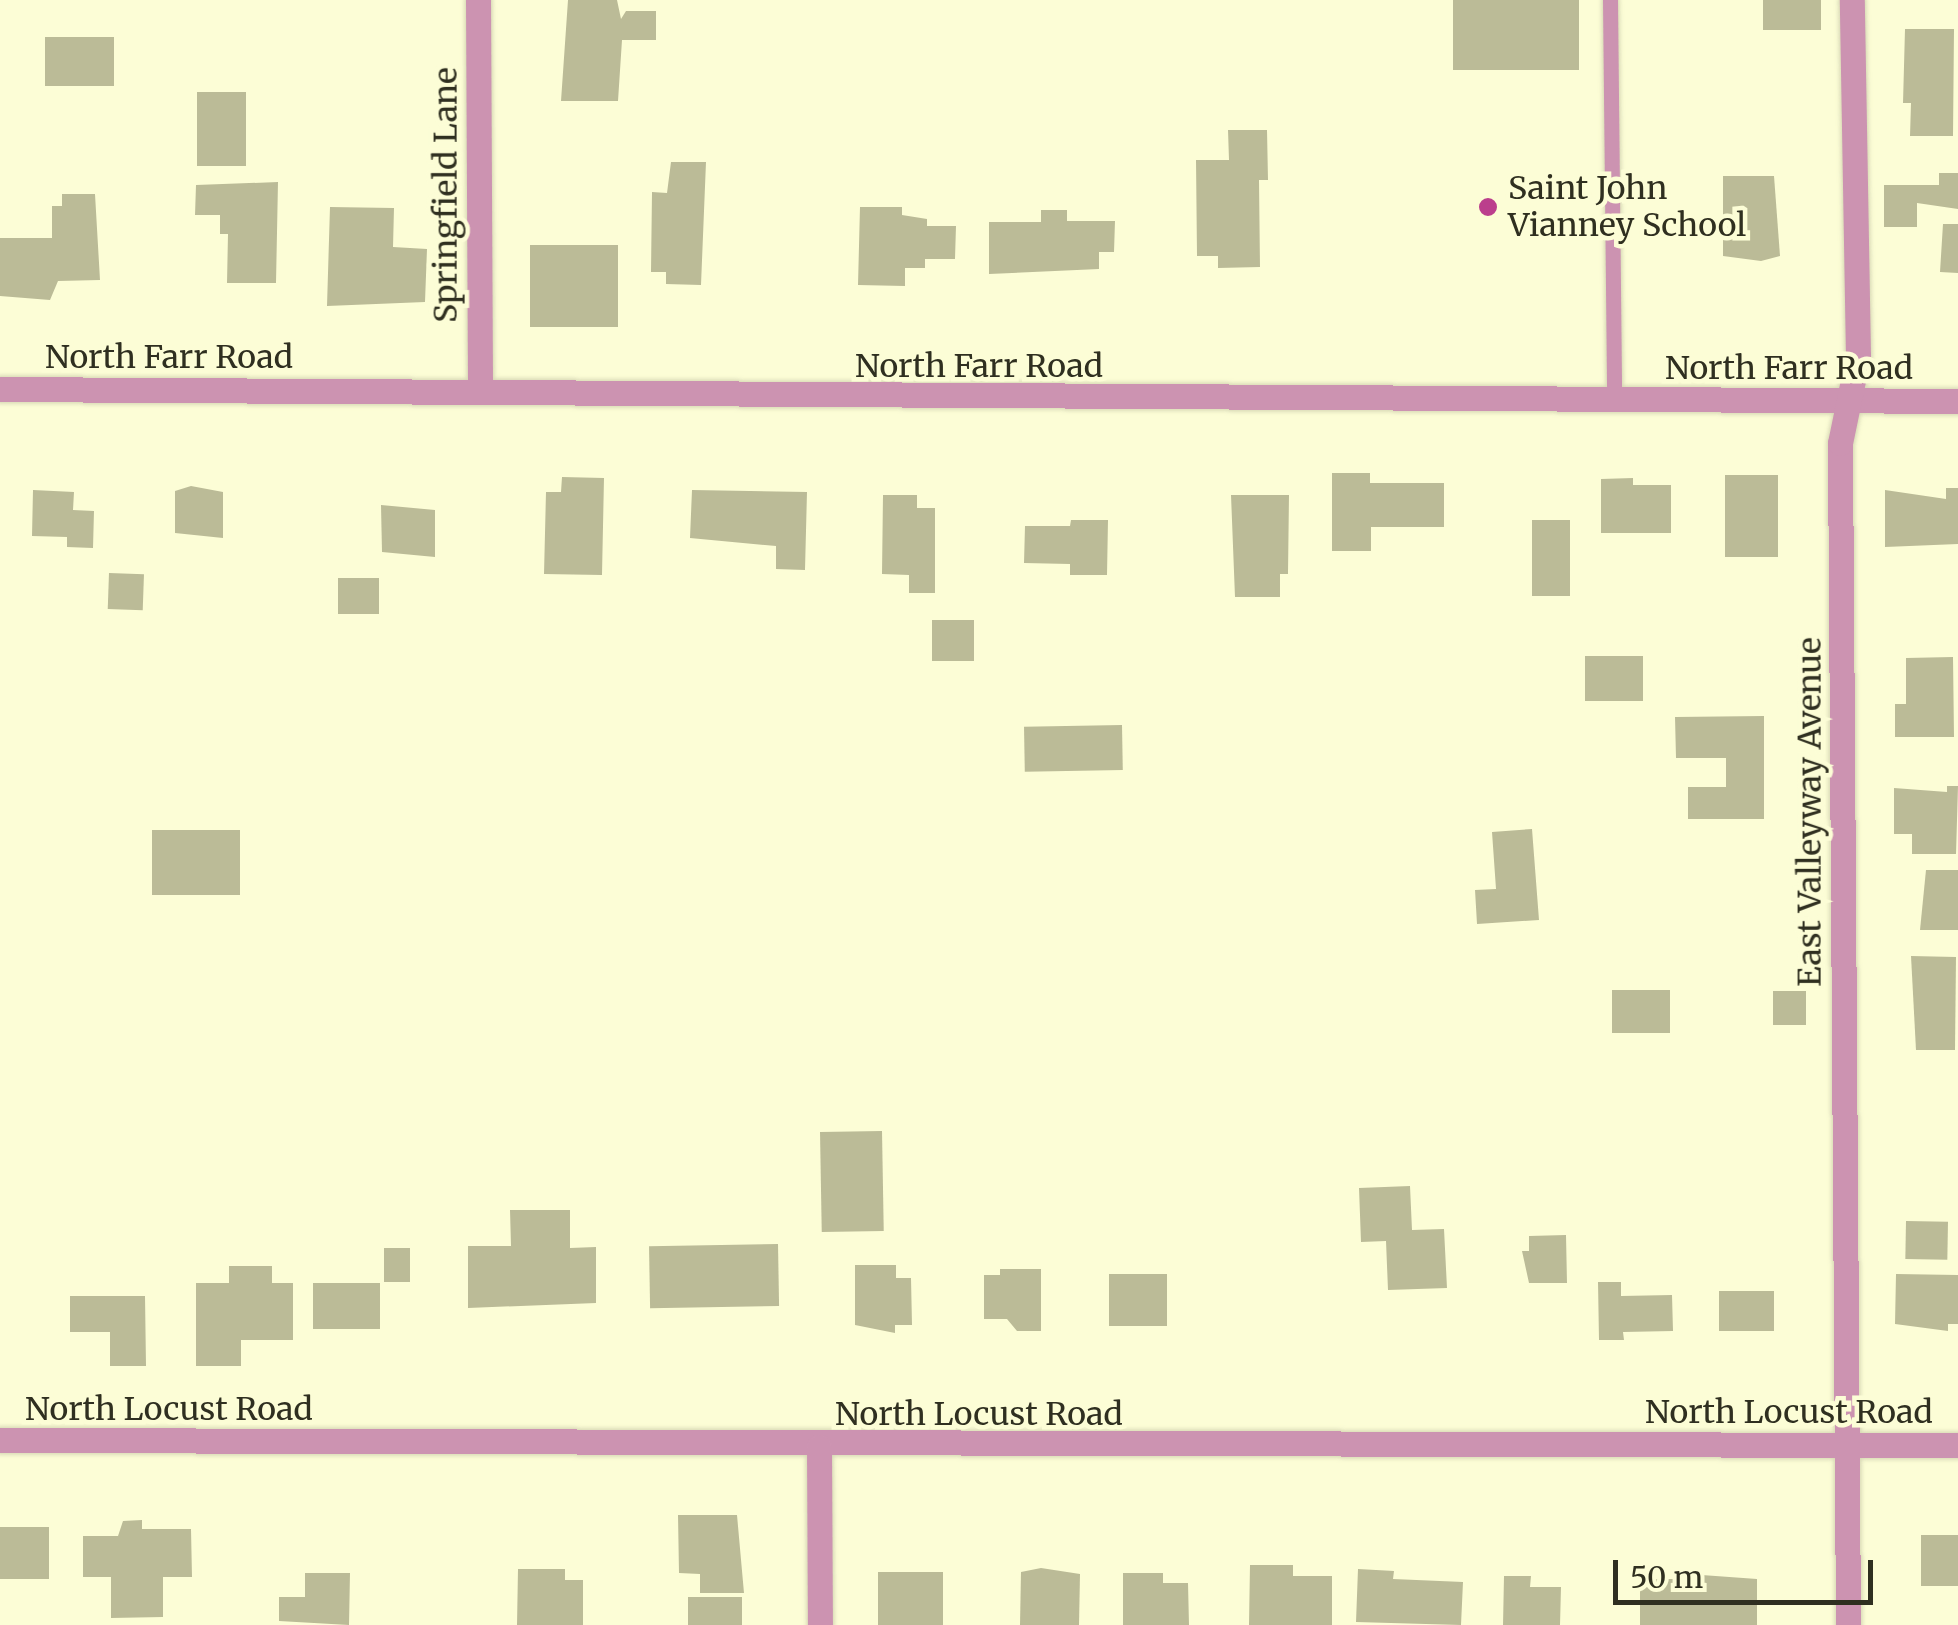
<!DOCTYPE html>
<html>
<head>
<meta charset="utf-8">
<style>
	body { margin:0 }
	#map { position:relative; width:1958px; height:1625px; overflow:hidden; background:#fcfdd6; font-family:Merriweather,serif }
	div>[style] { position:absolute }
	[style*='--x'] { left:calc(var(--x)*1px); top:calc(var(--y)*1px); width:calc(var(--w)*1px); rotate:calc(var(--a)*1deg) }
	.building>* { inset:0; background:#bbbb97; transform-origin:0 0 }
	.roads { filter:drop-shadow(0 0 2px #d7d8b5) drop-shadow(0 0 2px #d7d8b5) }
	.service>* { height:15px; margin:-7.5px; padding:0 7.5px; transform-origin:7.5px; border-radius:7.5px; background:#cc93b1 }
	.minor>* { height:25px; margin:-12.5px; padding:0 12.5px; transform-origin:12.5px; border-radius:12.5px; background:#cc93b1 }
	.dots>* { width:28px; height:28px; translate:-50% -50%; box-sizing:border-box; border:5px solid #fcfdd6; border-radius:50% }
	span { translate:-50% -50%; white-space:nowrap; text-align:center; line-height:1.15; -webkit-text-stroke:9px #fcfdd6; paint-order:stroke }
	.poi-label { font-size:32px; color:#2f2f20 }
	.left { translate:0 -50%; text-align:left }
	.street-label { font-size:32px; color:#2f2f20 }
	.scale { position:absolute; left:1613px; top:1560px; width:260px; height:45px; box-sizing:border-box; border:5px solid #2f2f20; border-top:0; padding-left:12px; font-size:30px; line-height:35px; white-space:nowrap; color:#2f2f20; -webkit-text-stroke:8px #fcfdd6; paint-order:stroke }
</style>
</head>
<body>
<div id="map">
	<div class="building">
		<i style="clip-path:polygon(568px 0,617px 0,621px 19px,626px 11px,656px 11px,656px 40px,622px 40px,618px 101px,561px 101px)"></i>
		<i style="left:1453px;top:0;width:126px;height:70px"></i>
		<i style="left:1763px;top:0;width:58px;height:30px"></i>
		<i style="clip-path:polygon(1905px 29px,1954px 29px,1953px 136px,1910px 136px,1911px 103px,1903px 103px)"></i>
		<i style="left:45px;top:37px;width:69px;height:49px"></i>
		<i style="left:197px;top:92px;width:49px;height:74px"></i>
		<i style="clip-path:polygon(1228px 130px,1267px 130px,1268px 180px,1259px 180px,1260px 267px,1218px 268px,1218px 256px,1197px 256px,1196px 160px,1229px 160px)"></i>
		<i style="clip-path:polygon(671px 162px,706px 162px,701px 285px,666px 284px,666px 272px,651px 272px,652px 192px,667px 193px)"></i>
		<i style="clip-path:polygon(1939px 173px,1958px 173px,1958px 209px,1917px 203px,1917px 227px,1884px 227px,1884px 185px,1939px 185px)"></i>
		<i style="clip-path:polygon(1723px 176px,1774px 176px,1780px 256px,1761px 261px,1723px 256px)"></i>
		<i style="clip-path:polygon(278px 182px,276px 283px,227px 283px,228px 234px,220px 234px,220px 215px,195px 215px,196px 185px)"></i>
		<i style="clip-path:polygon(62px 194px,95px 194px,100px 280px,58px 281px,50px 300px,0 296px,0 238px,52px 238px,52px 206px,62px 206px)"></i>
		<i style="clip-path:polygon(330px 207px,394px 208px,393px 247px,427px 249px,425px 302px,327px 306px)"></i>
		<i style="clip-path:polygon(860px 207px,902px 207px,902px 215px,927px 219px,927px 226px,956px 226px,955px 259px,925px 259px,925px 268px,905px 268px,905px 286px,858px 285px)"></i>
		<i style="clip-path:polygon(1041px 210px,1067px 210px,1067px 221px,1115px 221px,1114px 252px,1099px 252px,1099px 269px,989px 274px,989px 222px,1041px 222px)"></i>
		<i style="clip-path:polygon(1943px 224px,1958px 224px,1958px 273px,1940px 272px)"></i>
		<i style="left:530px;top:245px;width:88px;height:82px"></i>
		<i style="clip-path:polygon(1332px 473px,1370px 473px,1370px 483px,1444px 483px,1444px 527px,1371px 527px,1371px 551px,1332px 551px)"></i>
		<i style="left:1778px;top:475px;width:82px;height:53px;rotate:90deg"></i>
		<i style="clip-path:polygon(562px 477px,604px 478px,602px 575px,544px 574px,546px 492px,561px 492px)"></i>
		<i style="clip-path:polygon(1633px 478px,1633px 485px,1671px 485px,1671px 533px,1601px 533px,1601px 479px)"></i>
		<i style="clip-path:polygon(191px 486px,223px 492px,223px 538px,175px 533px,175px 491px)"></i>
		<i style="clip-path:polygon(1946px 488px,1958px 488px,1958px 544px,1885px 547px,1885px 490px,1946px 499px)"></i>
		<i style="clip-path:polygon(33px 490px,74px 492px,73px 510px,94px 511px,93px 548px,67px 547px,67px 537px,32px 536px)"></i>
		<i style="clip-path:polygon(692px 490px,807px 492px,805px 570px,776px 569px,776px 546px,690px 538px)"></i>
		<i style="clip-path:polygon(883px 495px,917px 495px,917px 508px,935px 508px,935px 593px,909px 593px,909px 575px,882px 574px)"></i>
		<i style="clip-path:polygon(1231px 495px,1289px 495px,1288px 574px,1280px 574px,1280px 597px,1235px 597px)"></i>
		<i style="clip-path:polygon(381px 505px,435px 510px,435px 557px,382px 552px)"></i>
		<i style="clip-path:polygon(1071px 520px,1108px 520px,1107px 575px,1070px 575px,1070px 564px,1024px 563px,1025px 526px,1070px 526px)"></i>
		<i style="left:1532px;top:520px;width:38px;height:76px"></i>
		<i style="left:109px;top:573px;width:35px;height:36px;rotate:2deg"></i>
		<i style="left:338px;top:578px;width:41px;height:36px"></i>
		<i style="left:932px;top:620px;width:42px;height:41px"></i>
		<i style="left:1585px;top:656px;width:58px;height:45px"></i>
		<i style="clip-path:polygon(1953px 657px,1954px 737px,1895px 737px,1895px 704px,1906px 704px,1906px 658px)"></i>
		<i style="clip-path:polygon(1764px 716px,1764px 819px,1688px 819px,1688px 787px,1726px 787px,1726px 758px,1676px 758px,1675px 717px)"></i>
		<i style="left:1122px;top:725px;width:45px;height:98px;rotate:89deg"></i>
		<i style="clip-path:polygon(1947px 786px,1958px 786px,1956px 854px,1912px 854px,1912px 834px,1894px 834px,1894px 788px,1947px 792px)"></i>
		<i style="clip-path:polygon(1532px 829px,1539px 920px,1477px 924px,1475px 890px,1496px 889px,1492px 832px)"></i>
		<i style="left:152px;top:830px;width:88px;height:65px"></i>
		<i style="clip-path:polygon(1926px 870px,1958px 870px,1958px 930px,1920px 930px)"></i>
		<i style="clip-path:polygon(1911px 956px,1956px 957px,1955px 1050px,1916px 1050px)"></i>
		<i style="left:1612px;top:990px;width:58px;height:43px"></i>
		<i style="left:1773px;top:991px;width:33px;height:34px"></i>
		<i style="left:882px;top:1131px;width:100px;height:62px;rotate:89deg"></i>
		<i style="clip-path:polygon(1410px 1186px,1412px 1230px,1444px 1229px,1447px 1288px,1388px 1290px,1386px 1241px,1361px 1242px,1359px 1188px)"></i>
		<i style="clip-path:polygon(510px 1210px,570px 1210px,570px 1248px,596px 1247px,596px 1303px,468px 1308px,468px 1246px,511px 1246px)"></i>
		<i style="left:1906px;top:1221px;width:42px;height:38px;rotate:1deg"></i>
		<i style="clip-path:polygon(1566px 1235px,1567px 1283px,1529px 1283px,1522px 1251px,1529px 1251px,1529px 1236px)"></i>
		<i style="left:778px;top:1244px;width:62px;height:129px;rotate:89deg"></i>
		<i style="left:384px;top:1248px;width:26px;height:34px"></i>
		<i style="clip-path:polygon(855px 1265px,896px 1265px,896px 1278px,911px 1278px,912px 1325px,895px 1325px,895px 1333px,855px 1325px)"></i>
		<i style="clip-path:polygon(229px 1266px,272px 1266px,272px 1283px,293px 1283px,293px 1340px,241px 1340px,241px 1366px,196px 1366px,196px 1283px,229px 1283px)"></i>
		<i style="clip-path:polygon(1000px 1269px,1041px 1269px,1041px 1331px,1017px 1331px,1007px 1319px,984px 1319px,984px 1275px,1000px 1275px)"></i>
		<i style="left:1109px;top:1274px;width:58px;height:52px"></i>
		<i style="clip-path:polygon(1896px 1274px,1958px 1275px,1958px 1324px,1948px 1324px,1948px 1331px,1895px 1324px)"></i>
		<i style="clip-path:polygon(1598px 1282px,1621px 1282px,1621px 1296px,1672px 1295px,1673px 1331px,1623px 1332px,1624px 1340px,1599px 1340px)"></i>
		<i style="left:313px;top:1283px;width:67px;height:46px"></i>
		<i style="left:1719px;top:1291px;width:55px;height:40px"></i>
		<i style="clip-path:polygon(70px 1296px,145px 1296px,146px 1366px,110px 1366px,110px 1332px,70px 1332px)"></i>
		<i style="clip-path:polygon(678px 1515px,737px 1515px,744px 1593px,700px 1593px,700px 1574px,679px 1573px)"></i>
		<i style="clip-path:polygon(142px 1520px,142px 1529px,191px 1529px,192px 1577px,163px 1577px,163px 1617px,111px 1618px,111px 1577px,83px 1577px,83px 1536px,118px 1536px,123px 1521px)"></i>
		<i style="left:0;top:1527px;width:49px;height:52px"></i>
		<i style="left:1921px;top:1535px;width:37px;height:51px"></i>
		<i style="clip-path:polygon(1250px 1565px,1293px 1565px,1293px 1576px,1332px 1576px,1332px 1625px,1249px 1625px)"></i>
		<i style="clip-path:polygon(1041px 1568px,1080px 1574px,1079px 1625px,1020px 1625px,1021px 1572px)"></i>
		<i style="clip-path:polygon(518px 1569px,565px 1569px,565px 1580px,583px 1580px,583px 1625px,517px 1625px)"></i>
		<i style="clip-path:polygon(1358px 1569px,1394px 1571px,1393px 1579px,1463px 1582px,1461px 1625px,1356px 1622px)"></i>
		<i style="left:878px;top:1572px;width:65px;height:53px"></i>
		<i style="clip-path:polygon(305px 1573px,350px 1573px,349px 1625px,279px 1621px,279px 1597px,305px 1597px)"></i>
		<i style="clip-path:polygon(1123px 1573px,1163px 1573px,1163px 1583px,1188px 1583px,1189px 1625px,1123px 1625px)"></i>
		<i style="clip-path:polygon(1674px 1573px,1757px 1579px,1757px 1625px,1640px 1625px,1640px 1579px,1674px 1579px)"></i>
		<i style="clip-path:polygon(1504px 1576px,1531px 1576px,1530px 1587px,1561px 1587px,1560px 1625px,1503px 1625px)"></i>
		<i style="left:688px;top:1597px;width:54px;height:28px"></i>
	</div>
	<div class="roads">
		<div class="service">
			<i style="--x:1610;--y:0;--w:400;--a:89.4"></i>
		</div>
		<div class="minor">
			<i style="--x:478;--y:0;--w:390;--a:89.7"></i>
			<i style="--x:0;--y:389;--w:1958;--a:0.35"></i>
			<i style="--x:0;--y:1440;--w:1958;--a:0.15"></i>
			<i style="--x:819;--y:1447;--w:178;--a:89.7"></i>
			<i style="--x:1848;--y:1625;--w:1182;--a:-90.39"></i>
			<i style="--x:1840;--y:443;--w:89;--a:-78.3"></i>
			<i style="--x:1858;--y:356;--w:356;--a:-91"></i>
		</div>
	</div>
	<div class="dots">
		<i style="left:1488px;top:207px;background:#bb3e8c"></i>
	</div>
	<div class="poi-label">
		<span class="left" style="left:1508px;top:207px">Saint John<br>Vianney School</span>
	</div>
	<div class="street-label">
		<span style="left:446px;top:195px;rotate:-90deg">Springfield Lane</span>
		<span style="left:169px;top:357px">North Farr Road</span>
		<span style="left:979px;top:366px">North Farr Road</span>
		<span style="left:1789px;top:368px">North Farr Road</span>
		<span style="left:1810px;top:812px;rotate:-90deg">East Valleyway Avenue</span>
		<span style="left:169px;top:1409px">North Locust Road</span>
		<span style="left:1789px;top:1412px">North Locust Road</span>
		<span style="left:979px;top:1414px">North Locust Road</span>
	</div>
	<div class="scale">50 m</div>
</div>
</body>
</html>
